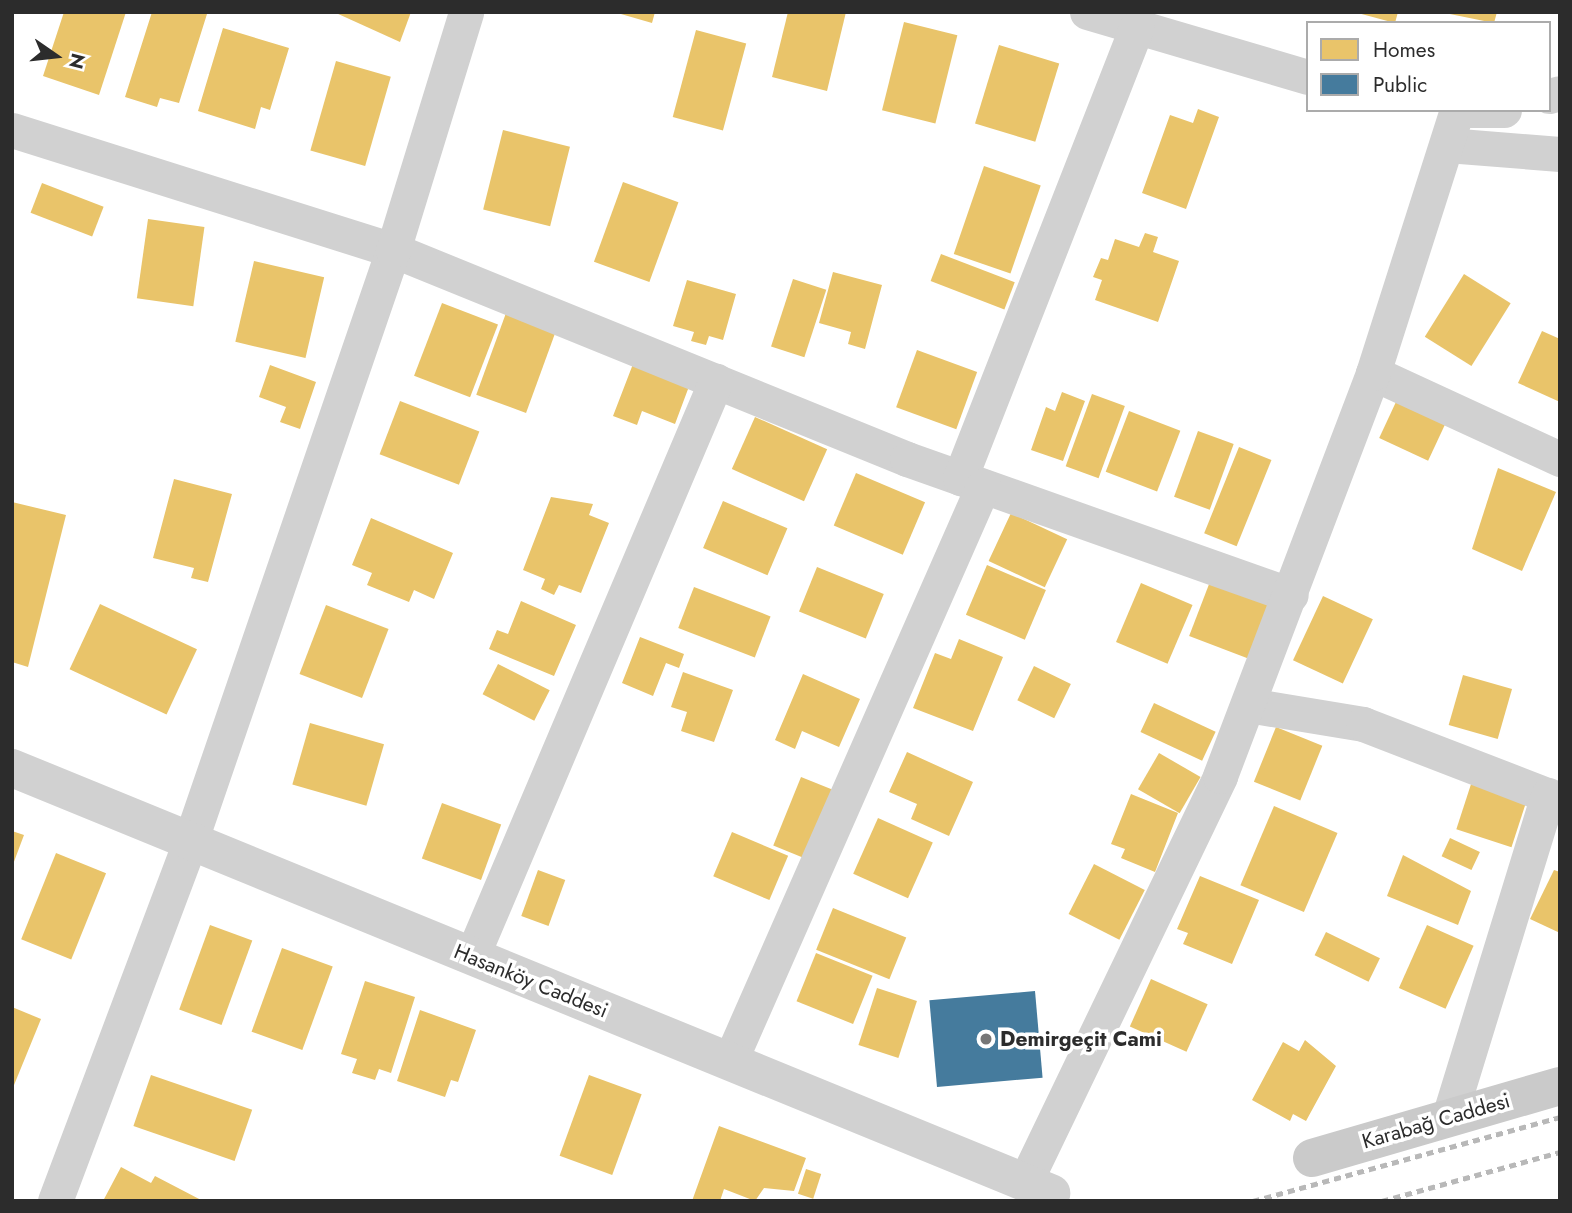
<!DOCTYPE html>
<html>
<head>
<meta charset="utf-8">
<style>
	body { margin:0 }
	#map { position:relative; width:1572px; height:1213px; overflow:hidden; background:#fff; font-family:Jost,sans-serif }
	div>[style] { position:absolute }
	[style*='--x'] { left:calc(var(--x)*1px); top:calc(var(--y)*1px); width:calc(var(--w)*1px); rotate:calc(var(--a)*1deg) }
	.homes>* { inset:0; background:#e9c46a; transform-origin:0 0 }
	.public>* { inset:0; background:#457b9d; transform-origin:0 0 }
	.minor>* { height:35px; margin:-17.5px; padding:0 17.5px; transform-origin:17.5px; border-radius:17.5px; background:#d1d1d1 }
	.tertiary>* { height:38px; margin:-19px; padding:0 19px; transform-origin:19px; border-radius:19px; background:#d1d1d1 }
	.secondary>* { height:38px; margin:-19px; padding:0 19px; transform-origin:19px; border-radius:19px; background:#cacaca }
	.rail>* { height:5px; margin-top:-2.5px; transform-origin:0; background:repeating-linear-gradient(90deg,#b8b8b8 0 7px,transparent 0 12px) }
	.dots>* { width:19px; height:19px; translate:-50% -50%; box-sizing:border-box; border:4px solid #fff; border-radius:50% }
	span { translate:-50% -50%; white-space:nowrap; text-align:center; line-height:1.15; -webkit-text-stroke:7px #fff; paint-order:stroke }
	.street-label { font-size:21px; color:#2c2c2c }
	.poi-label { font-size:21px; color:#2c2c2c; font-weight:700 }
	.left { translate:0 -50%; text-align:left }
	.frame { position:absolute; inset:0; border:14px solid #2c2c2c; pointer-events:none }
	.legend { position:absolute; left:1306px; top:21px; width:245px; height:91px; box-sizing:border-box; background:#fff; border:2px solid #ababab; margin:0; padding:9px 12px; list-style:none; font-size:21px; color:#2c2c2c }
	.legend li { display:flex; align-items:center; gap:14px; height:35px }
	.legend b { width:35px; border:2px solid #ababab }
	.north { position:absolute; left:21px; top:21px; width:70px; height:70px; -webkit-text-stroke:5px #fff; paint-order:stroke; rotate:104deg; font-size:19px; font-weight:700; line-height:28px; text-align:center; color:#2c2c2c }
	.north::after { content:''; display:block; margin:auto; width:24px; height:32px; background:#2c2c2c; clip-path:polygon(50% 0,100% 100%,50% 72%,0 100%) }
</style>
</head>
<body>
<div id="map">
	<div class="homes">
		<i style="clip-path:polygon(64px 12px,126px 12px,99px 95px,43px 76px)"></i>
		<i style="clip-path:polygon(152px 12px,207px 14px,179px 103px,160px 98px,157px 107px,125px 97px)"></i>
		<i style="clip-path:polygon(411px 12px,400px 42px,336px 13px,336px 12px)"></i>
		<i style="clip-path:polygon(614px 12px,655px 12px,652px 23px)"></i>
		<i style="clip-path:polygon(788px 12px,846px 12px,827px 91px,772px 77px)"></i>
		<i style="clip-path:polygon(1354px 12px,1398px 12px,1395px 23px)"></i>
		<i style="clip-path:polygon(1440px 12px,1497px 12px,1494px 23px)"></i>
		<i style="left:904px;top:22px;width:55px;height:91px;rotate:14deg"></i>
		<i style="clip-path:polygon(223px 28px,289px 48px,270px 110px,261px 107px,255px 129px,198px 111px)"></i>
		<i style="left:696px;top:30px;width:52px;height:90px;rotate:15deg"></i>
		<i style="left:999px;top:45px;width:63px;height:82px;rotate:17deg"></i>
		<i style="left:336px;top:61px;width:57px;height:93px;rotate:16deg"></i>
		<i style="clip-path:polygon(1198px 109px,1219px 117px,1186px 209px,1142px 193px,1170px 115px,1193px 123px)"></i>
		<i style="left:503px;top:130px;width:69px;height:82px;rotate:14deg"></i>
		<i style="left:984px;top:166px;width:60px;height:93px;rotate:19deg"></i>
		<i style="left:623px;top:182px;width:59px;height:85px;rotate:20deg"></i>
		<i style="left:42px;top:183px;width:66px;height:32px;rotate:21deg"></i>
		<i style="left:148px;top:219px;width:57px;height:80px;rotate:8deg"></i>
		<i style="clip-path:polygon(1145px 233px,1158px 237px,1153px 252px,1179px 261px,1158px 322px,1095px 300px,1102px 280px,1093px 277px,1101px 258px,1108px 260px,1115px 239px,1139px 247px)"></i>
		<i style="left:941px;top:254px;width:79px;height:29px;rotate:21deg"></i>
		<i style="left:254px;top:261px;width:72px;height:83px;rotate:13deg"></i>
		<i style="clip-path:polygon(833px 272px,882px 285px,865px 349px,848px 344px,851px 332px,819px 323px)"></i>
		<i style="left:1464px;top:274px;width:55px;height:74px;rotate:32deg"></i>
		<i style="left:793px;top:279px;width:35px;height:71px;rotate:18deg"></i>
		<i style="clip-path:polygon(687px 280px,736px 294px,723px 340px,709px 336px,706px 345px,691px 341px,694px 332px,673px 326px)"></i>
		<i style="left:442px;top:303px;width:60px;height:78px;rotate:21deg"></i>
		<i style="left:506px;top:313px;width:53px;height:87px;rotate:20deg"></i>
		<i style="clip-path:polygon(1542px 331px,1560px 339px,1560px 402px,1518px 383px)"></i>
		<i style="left:917px;top:350px;width:64px;height:61px;rotate:20deg"></i>
		<i style="clip-path:polygon(638px 351px,694px 373px,675px 424px,642px 411px,637px 425px,613px 416px)"></i>
		<i style="clip-path:polygon(270px 365px,316px 382px,300px 429px,280px 422px,286px 407px,259px 397px)"></i>
		<i style="left:1402px;top:389px;width:54px;height:54px;rotate:25deg"></i>
		<i style="clip-path:polygon(1062px 392px,1085px 401px,1063px 461px,1031px 450px,1046px 407px,1055px 411px)"></i>
		<i style="left:1092px;top:394px;width:35px;height:77px;rotate:20deg"></i>
		<i style="left:400px;top:401px;width:85px;height:57px;rotate:21deg"></i>
		<i style="left:1129px;top:411px;width:55px;height:65px;rotate:21deg"></i>
		<i style="left:755px;top:417px;width:79px;height:57px;rotate:24deg"></i>
		<i style="left:1198px;top:431px;width:38px;height:70px;rotate:20deg"></i>
		<i style="left:1239px;top:447px;width:35px;height:93px;rotate:22deg"></i>
		<i style="clip-path:polygon(1498px 468px,1556px 492px,1522px 571px,1472px 549px)"></i>
		<i style="left:856px;top:473px;width:75px;height:57px;rotate:23deg"></i>
		<i style="clip-path:polygon(174px 479px,232px 494px,208px 582px,191px 578px,194px 568px,153px 558px)"></i>
		<i style="clip-path:polygon(551px 497px,593px 504px,589px 515px,609px 523px,581px 593px,559px 585px,554px 595px,541px 589px,545px 579px,523px 570px)"></i>
		<i style="left:723px;top:501px;width:70px;height:51px;rotate:23deg"></i>
		<i style="clip-path:polygon(12px 502px,66px 515px,28px 667px,12px 662px)"></i>
		<i style="left:1011px;top:513px;width:62px;height:53px;rotate:25deg"></i>
		<i style="clip-path:polygon(371px 518px,453px 553px,434px 599px,414px 590px,409px 602px,367px 585px,372px 573px,352px 565px)"></i>
		<i style="left:987px;top:565px;width:64px;height:54px;rotate:23deg"></i>
		<i style="left:817px;top:567px;width:72px;height:48px;rotate:22deg"></i>
		<i style="left:1211px;top:579px;width:66px;height:61px;rotate:21deg"></i>
		<i style="left:1141px;top:583px;width:56px;height:64px;rotate:23deg"></i>
		<i style="left:694px;top:587px;width:82px;height:44px;rotate:21deg"></i>
		<i style="left:1323px;top:596px;width:55px;height:71px;rotate:25deg"></i>
		<i style="clip-path:polygon(521px 601px,576px 625px,554px 676px,489px 649px,497px 630px,508px 634px)"></i>
		<i style="left:100px;top:604px;width:107px;height:72px;rotate:25deg"></i>
		<i style="left:326px;top:605px;width:67px;height:74px;rotate:21deg"></i>
		<i style="clip-path:polygon(640px 637px,684px 654px,679px 668px,666px 663px,653px 696px,622px 683px)"></i>
		<i style="clip-path:polygon(959px 639px,1003px 657px,973px 731px,913px 708px,935px 653px,951px 659px)"></i>
		<i style="left:498px;top:664px;width:58px;height:34px;rotate:27deg"></i>
		<i style="left:1034px;top:666px;width:41px;height:38px;rotate:26deg"></i>
		<i style="clip-path:polygon(683px 672px,733px 690px,714px 742px,681px 731px,687px 712px,671px 707px)"></i>
		<i style="clip-path:polygon(803px 674px,860px 699px,839px 747px,802px 731px,795px 749px,775px 740px)"></i>
		<i style="left:1463px;top:675px;width:51px;height:52px;rotate:16deg"></i>
		<i style="left:1154px;top:703px;width:68px;height:32px;rotate:25deg"></i>
		<i style="left:310px;top:723px;width:77px;height:64px;rotate:16deg"></i>
		<i style="left:1276px;top:727px;width:50px;height:59px;rotate:22deg"></i>
		<i style="clip-path:polygon(907px 752px,973px 782px,949px 836px,911px 819px,917px 804px,889px 792px)"></i>
		<i style="left:1159px;top:753px;width:48px;height:42px;rotate:30deg"></i>
		<i style="left:801px;top:777px;width:35px;height:74px;rotate:22deg"></i>
		<i style="left:1473px;top:778px;width:58px;height:54px;rotate:18deg"></i>
		<i style="clip-path:polygon(1131px 794px,1178px 813px,1155px 872px,1121px 858px,1125px 849px,1111px 844px)"></i>
		<i style="left:442px;top:803px;width:63px;height:59px;rotate:20deg"></i>
		<i style="left:1274px;top:806px;width:69px;height:86px;rotate:23deg"></i>
		<i style="left:878px;top:818px;width:60px;height:61px;rotate:24deg"></i>
		<i style="clip-path:polygon(12px 831px,24px 835px,12px 867px)"></i>
		<i style="left:732px;top:832px;width:61px;height:48px;rotate:23deg"></i>
		<i style="left:1450px;top:838px;width:33px;height:20px;rotate:25deg"></i>
		<i style="left:56px;top:853px;width:54px;height:93px;rotate:22deg"></i>
		<i style="clip-path:polygon(1403px 855px,1471px 891px,1458px 925px,1387px 896px)"></i>
		<i style="left:1094px;top:864px;width:57px;height:56px;rotate:27deg"></i>
		<i style="left:538px;top:870px;width:29px;height:49px;rotate:20deg"></i>
		<i style="clip-path:polygon(1554px 870px,1560px 872px,1560px 933px,1530px 919px)"></i>
		<i style="clip-path:polygon(1200px 876px,1259px 900px,1232px 964px,1183px 944px,1188px 933px,1177px 929px)"></i>
		<i style="left:833px;top:908px;width:79px;height:45px;rotate:22deg"></i>
		<i style="left:210px;top:925px;width:45px;height:90px;rotate:20deg"></i>
		<i style="left:1427px;top:925px;width:51px;height:69px;rotate:24deg"></i>
		<i style="left:1326px;top:932px;width:60px;height:26px;rotate:26deg"></i>
		<i style="left:282px;top:948px;width:54px;height:89px;rotate:20deg"></i>
		<i style="left:816px;top:953px;width:61px;height:52px;rotate:22deg"></i>
		<i style="left:1151px;top:979px;width:62px;height:52px;rotate:24deg"></i>
		<i style="clip-path:polygon(365px 981px,415px 997px,391px 1073px,379px 1069px,375px 1080px,352px 1073px,357px 1059px,341px 1054px)"></i>
		<i style="left:877px;top:988px;width:42px;height:60px;rotate:18deg"></i>
		<i style="clip-path:polygon(12px 1007px,41px 1019px,12px 1090px)"></i>
		<i style="clip-path:polygon(420px 1010px,476px 1030px,458px 1082px,451px 1080px,445px 1097px,397px 1081px)"></i>
		<i style="clip-path:polygon(1305px 1040px,1336px 1066px,1306px 1121px,1293px 1114px,1290px 1121px,1252px 1100px,1283px 1042px,1299px 1051px)"></i>
		<i style="left:151px;top:1075px;width:107px;height:54px;rotate:19deg"></i>
		<i style="left:589px;top:1075px;width:56px;height:86px;rotate:20deg"></i>
		<i style="clip-path:polygon(719px 1126px,806px 1158px,794px 1191px,764px 1188px,755px 1201px,724px 1189px,720px 1201px,692px 1201px)"></i>
		<i style="clip-path:polygon(121px 1167px,151px 1183px,155px 1176px,203px 1201px,103px 1201px)"></i>
		<i style="left:806px;top:1169px;width:16px;height:26px;rotate:18deg"></i>
	</div>
	<div class="public">
		<i style="left:1035px;top:991px;width:87px;height:106px;rotate:85deg"></i>
	</div>
	<div class="minor">
		<i style="--x:1087;--y:12;--w:230;--a:16.4"></i>
		<i style="--x:1549;--y:96;--w:11;--a:-15"></i>
		<i style="--x:1457;--y:110;--w:47;--a:0"></i>
		<i style="--x:12;--y:130;--w:399;--a:17.5"></i>
		<i style="--x:393;--y:250;--w:555;--a:22.13"></i>
		<i style="--x:907;--y:459;--w:407;--a:19.5"></i>
		<i style="--x:1447;--y:145;--w:113;--a:4.6"></i>
		<i style="--x:1373;--y:373;--w:206;--a:24.7"></i>
		<i style="--x:960;--y:478;--w:484;--a:-68.6"></i>
		<i style="--x:1248;--y:705;--w:117;--a:9.4"></i>
		<i style="--x:1363;--y:724;--w:211;--a:21.1"></i>
		<i style="--x:472;--y:956;--w:625;--a:-67.01"></i>
		<i style="--x:730;--y:1061;--w:628;--a:-66.25"></i>
		<i style="--x:1449;--y:1117;--w:337;--a:-72.9"></i>
		<i style="--x:1025;--y:1182;--w:450;--a:-64.3"></i>
		<i style="--x:1220;--y:776;--w:431;--a:-69.2"></i>
		<i style="--x:1373;--y:373;--w:276;--a:-72.3"></i>
		<i style="--x:55;--y:1201;--w:384;--a:-69.4"></i>
		<i style="--x:190;--y:842;--w:626;--a:-71.07"></i>
		<i style="--x:393;--y:250;--w:249;--a:-72.9"></i>
	</div>
	<div class="tertiary">
		<i style="--x:12;--y:768;--w:1123;--a:22.25"></i>
	</div>
	<div class="secondary">
		<i style="--x:1312;--y:1158;--w:258;--a:-16.2"></i>
	</div>
	<div class="rail">
		<i style="--x:1253;--y:1201;--w:318;--a:-15.3"></i>
		<i style="--x:1382;--y:1201;--w:185;--a:-15.4"></i>
	</div>
	<div class="dots">
		<i style="left:986px;top:1039px;background:#767676"></i>
	</div>
	<div class="street-label">
		<span style="left:531px;top:981px;rotate:22deg">Hasanköy Caddesi</span>
		<span style="left:1436px;top:1121px;rotate:-16deg">Karabağ Caddesi</span>
	</div>
	<div class="poi-label">
		<span class="left" style="left:1000px;top:1039px">Demirgeçit Cami</span>
	</div>
	<div class="frame"></div>
	<ul class="legend">
	<li><b style="height:19px;background:#e9c46a"></b>Homes</li>
	<li><b style="height:19px;background:#457b9d"></b>Public</li>
	</ul>
	<div class="north">N</div>
</div>
</body>
</html>
